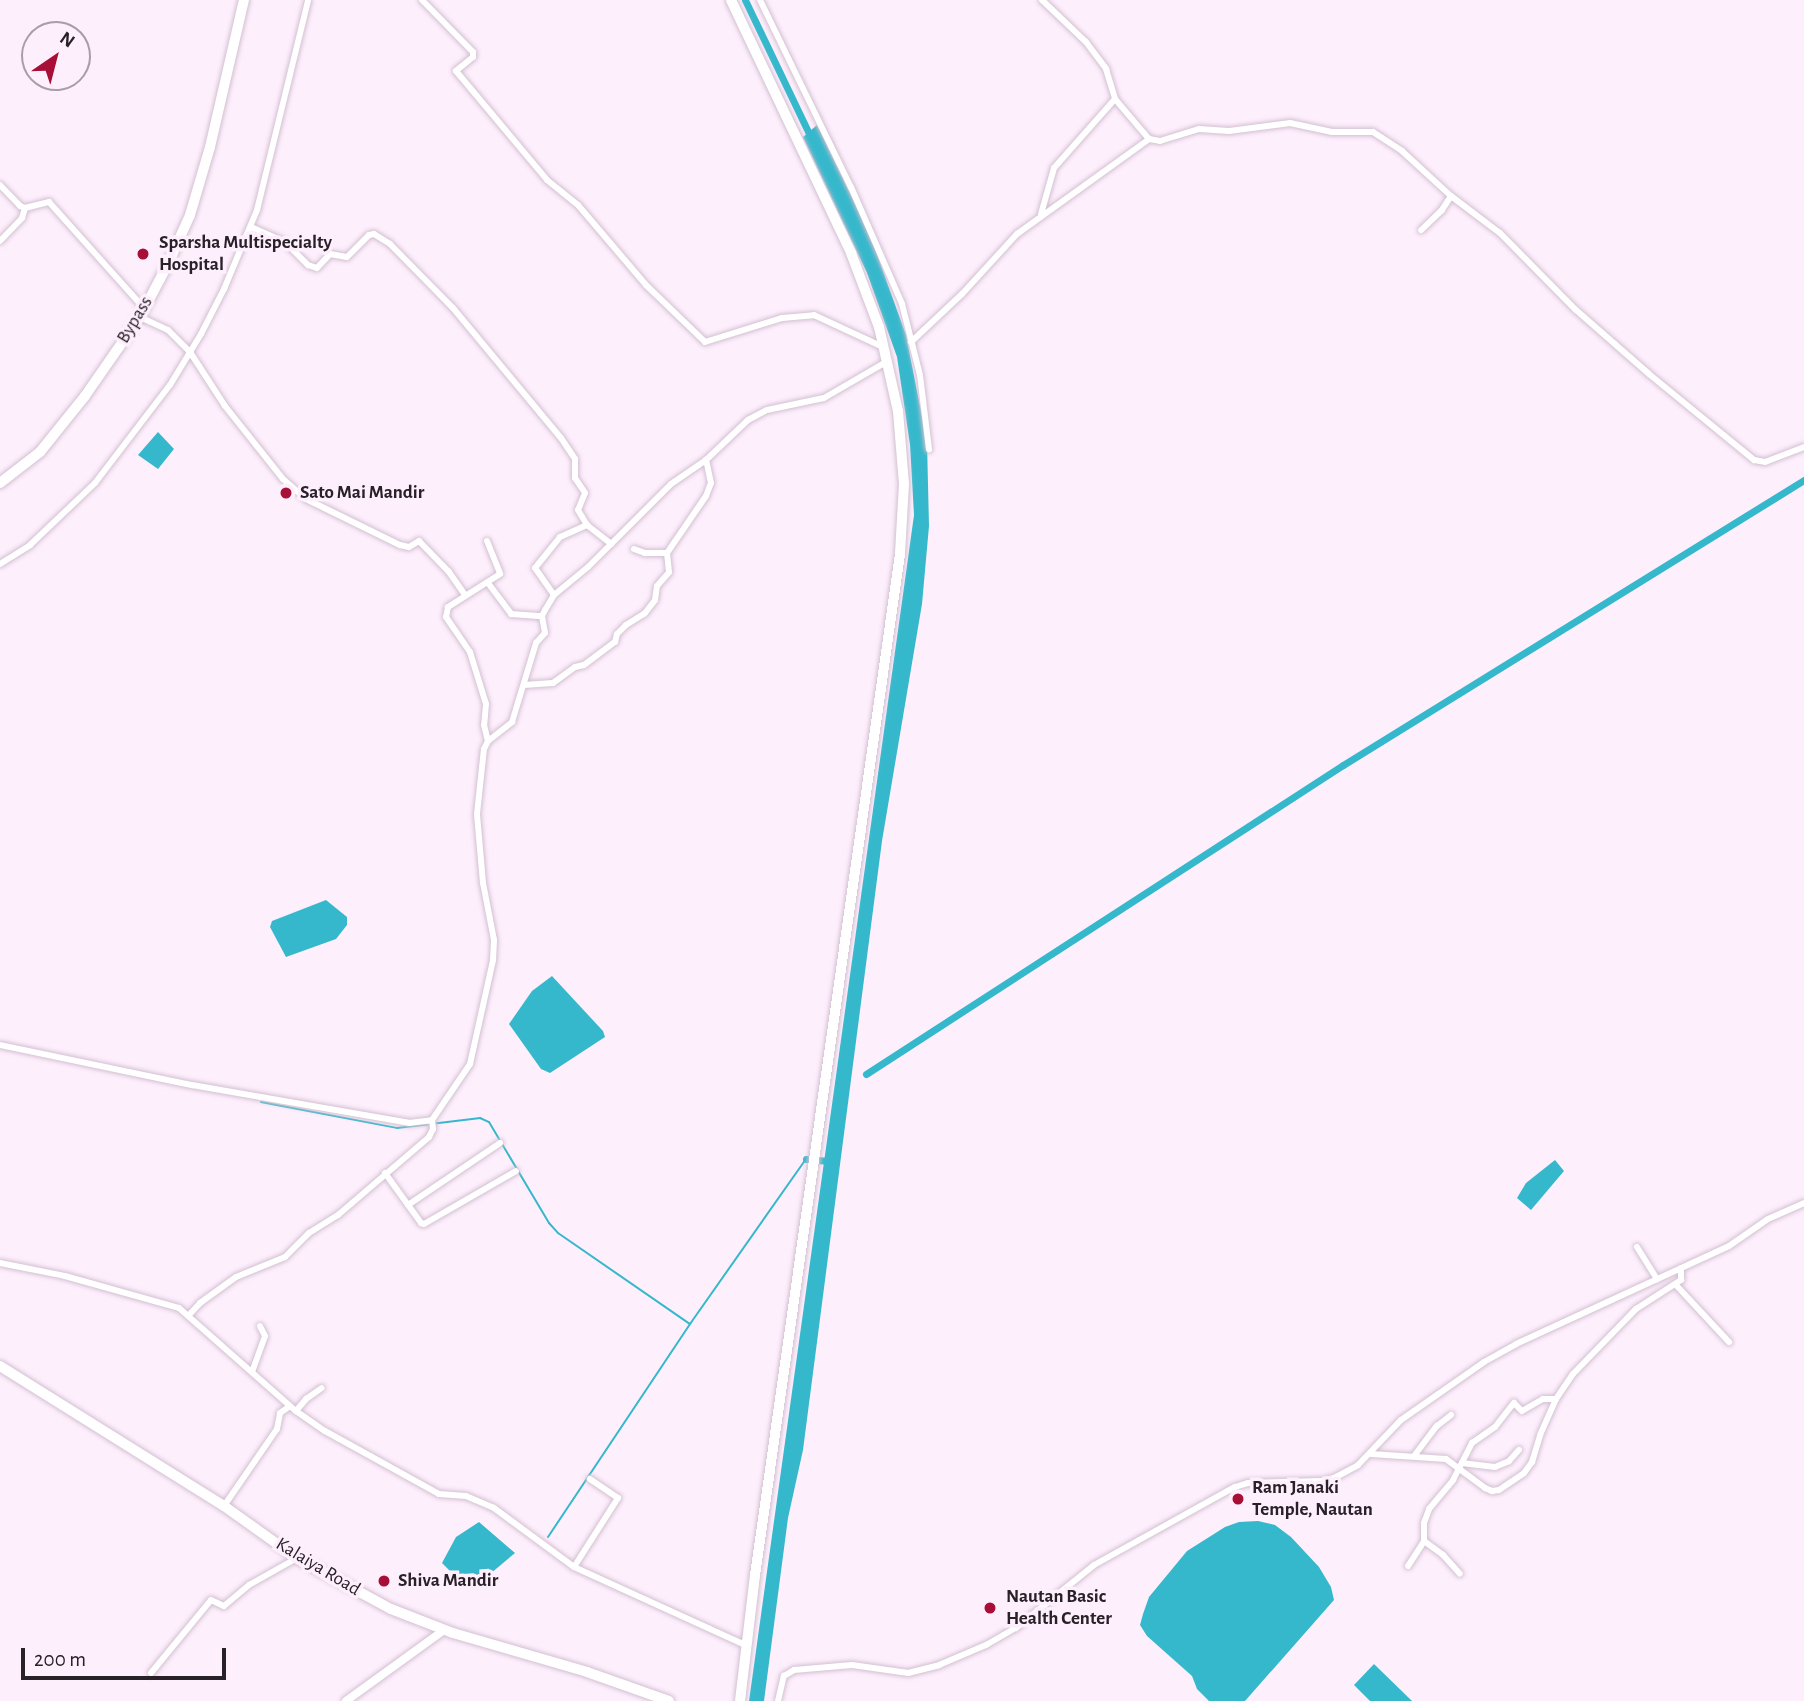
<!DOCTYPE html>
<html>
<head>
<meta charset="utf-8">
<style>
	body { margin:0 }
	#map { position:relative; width:1804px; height:1701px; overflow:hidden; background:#feeffd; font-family:"Alegreya Sans",sans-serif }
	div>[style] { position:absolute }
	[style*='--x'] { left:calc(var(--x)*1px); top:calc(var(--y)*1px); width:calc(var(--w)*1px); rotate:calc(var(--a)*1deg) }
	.water>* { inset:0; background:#36b8cc }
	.stream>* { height:2px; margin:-1px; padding:0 1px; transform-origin:1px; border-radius:1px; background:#36b8cc }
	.canal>* { height:7px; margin:-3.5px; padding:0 3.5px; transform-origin:3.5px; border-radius:3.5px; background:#36b8cc }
	.roads { filter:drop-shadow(0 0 2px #d2c0d1) drop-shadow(0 0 2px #d2c0d1) }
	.minor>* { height:6px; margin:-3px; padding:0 3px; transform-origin:3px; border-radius:3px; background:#fff }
	.tertiary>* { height:8px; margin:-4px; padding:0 4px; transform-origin:4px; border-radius:4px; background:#fff }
	.secondary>* { height:10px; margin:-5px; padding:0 5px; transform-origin:5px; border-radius:5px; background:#fff }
	.primary>* { height:10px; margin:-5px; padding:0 5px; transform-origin:5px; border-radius:5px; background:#fff }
	.dots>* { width:19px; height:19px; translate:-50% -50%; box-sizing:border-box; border:4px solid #feeffd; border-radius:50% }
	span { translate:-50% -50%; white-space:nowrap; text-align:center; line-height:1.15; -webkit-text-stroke:7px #feeffd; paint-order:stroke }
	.poi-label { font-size:19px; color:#282128; font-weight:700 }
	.left { translate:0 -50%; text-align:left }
	.street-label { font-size:19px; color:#282128 }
	.north { position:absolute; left:21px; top:21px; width:70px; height:70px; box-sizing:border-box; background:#feeffd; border:2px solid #a89da8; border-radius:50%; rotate:35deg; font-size:19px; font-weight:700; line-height:28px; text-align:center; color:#282128 }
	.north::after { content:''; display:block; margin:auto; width:24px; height:32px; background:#a80f36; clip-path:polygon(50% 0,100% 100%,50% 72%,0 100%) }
	.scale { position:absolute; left:21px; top:1648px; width:205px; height:32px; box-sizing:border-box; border:4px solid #282128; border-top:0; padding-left:9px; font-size:21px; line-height:24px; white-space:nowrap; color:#282128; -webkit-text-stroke:5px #feeffd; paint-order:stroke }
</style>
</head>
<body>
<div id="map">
	<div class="water">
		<i style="clip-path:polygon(817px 125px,870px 235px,906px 335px,927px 442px,929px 526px,922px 604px,882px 841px,803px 1450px,788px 1518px,764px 1701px,749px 1701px,914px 515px,910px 445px,897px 357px,867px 273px,803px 137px)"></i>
		<i style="clip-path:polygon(158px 432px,174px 449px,158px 469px,138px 455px)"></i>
		<i style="clip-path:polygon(326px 900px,347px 917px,347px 925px,336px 939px,286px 957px,270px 927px,272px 921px)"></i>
		<i style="clip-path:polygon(552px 976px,603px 1031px,605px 1037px,550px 1073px,541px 1069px,509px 1024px,532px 991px)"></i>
		<i style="clip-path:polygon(1555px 1160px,1564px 1171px,1531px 1210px,1517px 1198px,1526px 1183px)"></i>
		<i style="clip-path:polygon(1258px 1521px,1275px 1525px,1291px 1537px,1319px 1567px,1331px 1587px,1334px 1600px,1245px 1701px,1209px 1701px,1197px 1689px,1192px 1676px,1147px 1636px,1140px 1625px,1143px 1614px,1149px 1597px,1187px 1551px,1225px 1527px,1239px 1522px)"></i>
		<i style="clip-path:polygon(479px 1522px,515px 1553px,478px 1584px,470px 1586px,462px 1583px,442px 1563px,456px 1537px)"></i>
		<i style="clip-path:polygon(1374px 1664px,1412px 1701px,1370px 1701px,1354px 1685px)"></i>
	</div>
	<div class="stream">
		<i style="--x:261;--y:1102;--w:138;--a:10.8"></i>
		<i style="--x:397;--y:1128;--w:84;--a:-6.9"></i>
		<i style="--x:480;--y:1118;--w:10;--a:24"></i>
		<i style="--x:489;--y:1122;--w:117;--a:59.3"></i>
		<i style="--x:549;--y:1223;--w:13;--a:48"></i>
		<i style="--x:558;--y:1233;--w:160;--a:34.6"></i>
		<i style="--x:548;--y:1537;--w:256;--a:-56.3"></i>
		<i style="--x:690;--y:1324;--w:202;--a:-54.9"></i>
	</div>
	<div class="canal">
		<i style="--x:745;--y:0;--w:153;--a:64.4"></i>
		<i style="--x:866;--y:1074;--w:568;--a:-32.94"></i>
		<i style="--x:1343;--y:765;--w:542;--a:-31.73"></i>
		<i style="--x:806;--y:1159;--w:23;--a:5"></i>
	</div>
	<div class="roads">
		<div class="minor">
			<i style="--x:422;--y:0;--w:73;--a:45.6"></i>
			<i style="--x:473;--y:52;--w:5;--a:90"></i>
			<i style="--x:473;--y:57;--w:22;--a:141"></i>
			<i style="--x:456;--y:71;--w:142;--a:50.1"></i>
			<i style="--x:547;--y:180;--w:40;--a:39"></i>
			<i style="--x:578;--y:205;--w:105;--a:49.6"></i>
			<i style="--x:646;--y:285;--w:82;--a:44"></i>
			<i style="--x:705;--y:342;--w:81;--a:-17.3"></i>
			<i style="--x:782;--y:318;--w:32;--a:-5"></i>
			<i style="--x:814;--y:315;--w:76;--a:24.9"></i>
			<i style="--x:760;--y:0;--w:208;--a:64.1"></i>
			<i style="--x:851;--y:187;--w:128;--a:66.4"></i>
			<i style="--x:902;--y:304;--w:73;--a:75.8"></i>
			<i style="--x:920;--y:375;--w:75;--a:83.1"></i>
			<i style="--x:1042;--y:0;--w:61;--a:43.7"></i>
			<i style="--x:1086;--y:42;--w:34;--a:53"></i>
			<i style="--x:1106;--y:69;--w:31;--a:73"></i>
			<i style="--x:1115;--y:99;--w:52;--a:49.6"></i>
			<i style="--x:1149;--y:139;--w:11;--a:10"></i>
			<i style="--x:1160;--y:141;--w:41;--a:-17.1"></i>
			<i style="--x:1199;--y:129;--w:30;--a:4"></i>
			<i style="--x:1229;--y:131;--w:62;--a:-7.5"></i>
			<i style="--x:1290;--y:123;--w:43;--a:12.1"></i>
			<i style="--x:1332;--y:132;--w:41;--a:0"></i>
			<i style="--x:1373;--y:132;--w:35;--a:33"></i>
			<i style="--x:1402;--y:151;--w:67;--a:42.6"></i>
			<i style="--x:1451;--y:196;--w:17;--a:123"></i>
			<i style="--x:1442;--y:210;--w:29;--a:136"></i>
			<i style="--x:0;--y:185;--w:29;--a:46"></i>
			<i style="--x:20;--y:206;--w:5;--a:22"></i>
			<i style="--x:25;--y:208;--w:25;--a:-14"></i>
			<i style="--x:49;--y:202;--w:141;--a:48.2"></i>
			<i style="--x:1451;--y:196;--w:61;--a:37.1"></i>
			<i style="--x:1500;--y:233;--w:108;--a:45.4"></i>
			<i style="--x:1576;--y:310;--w:97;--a:41.2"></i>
			<i style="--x:1649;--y:374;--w:136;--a:39.3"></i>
			<i style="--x:1754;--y:460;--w:11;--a:10"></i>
			<i style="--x:1765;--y:462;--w:42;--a:-21"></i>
			<i style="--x:1041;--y:214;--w:48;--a:-74.2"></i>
			<i style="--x:1054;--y:168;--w:92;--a:-48.5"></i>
			<i style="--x:251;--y:227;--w:37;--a:24"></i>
			<i style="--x:285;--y:242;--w:33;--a:45"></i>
			<i style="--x:308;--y:265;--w:9;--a:18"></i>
			<i style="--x:317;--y:268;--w:19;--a:-47"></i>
			<i style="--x:330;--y:254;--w:17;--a:10"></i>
			<i style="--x:347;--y:257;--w:31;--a:-45"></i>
			<i style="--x:369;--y:235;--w:5;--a:-11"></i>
			<i style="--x:374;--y:234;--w:19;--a:32"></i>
			<i style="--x:390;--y:244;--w:90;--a:45.5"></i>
			<i style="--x:453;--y:308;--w:169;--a:50.3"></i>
			<i style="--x:561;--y:438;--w:25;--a:56"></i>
			<i style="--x:575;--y:459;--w:19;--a:90"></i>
			<i style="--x:575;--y:478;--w:18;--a:56"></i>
			<i style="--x:585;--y:493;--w:18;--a:112"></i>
			<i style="--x:578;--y:510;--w:17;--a:59"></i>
			<i style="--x:0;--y:241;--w:32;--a:-46"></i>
			<i style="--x:22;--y:218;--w:10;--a:-73"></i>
			<i style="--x:140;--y:317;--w:31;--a:25"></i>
			<i style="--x:168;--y:330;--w:31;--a:45"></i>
			<i style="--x:190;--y:352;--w:64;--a:57.1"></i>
			<i style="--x:225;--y:406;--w:93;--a:51.5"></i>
			<i style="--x:283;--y:479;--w:30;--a:41"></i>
			<i style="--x:306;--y:499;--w:105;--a:26.1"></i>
			<i style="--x:400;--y:545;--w:9;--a:13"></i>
			<i style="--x:409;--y:547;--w:12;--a:-31"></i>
			<i style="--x:419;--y:541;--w:43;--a:45.9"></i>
			<i style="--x:449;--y:572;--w:28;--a:55"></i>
			<i style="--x:911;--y:342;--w:70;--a:-43.3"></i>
			<i style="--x:962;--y:294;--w:81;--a:-47.5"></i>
			<i style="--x:1017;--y:234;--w:163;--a:-35.7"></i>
			<i style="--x:487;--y:541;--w:35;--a:68"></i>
			<i style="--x:500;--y:574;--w:62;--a:147.6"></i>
			<i style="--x:448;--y:607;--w:10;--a:101"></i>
			<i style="--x:446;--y:617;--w:42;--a:55.6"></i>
			<i style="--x:470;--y:652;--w:54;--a:72.9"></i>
			<i style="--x:486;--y:704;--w:21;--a:95"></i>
			<i style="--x:484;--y:725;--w:16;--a:76"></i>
			<i style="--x:634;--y:549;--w:12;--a:20"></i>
			<i style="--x:645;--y:553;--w:22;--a:0"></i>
			<i style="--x:0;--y:564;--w:36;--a:-32"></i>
			<i style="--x:30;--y:545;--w:90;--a:-43.6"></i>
			<i style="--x:95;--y:483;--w:123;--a:-52.6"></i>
			<i style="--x:170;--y:385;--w:60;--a:-58.7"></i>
			<i style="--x:201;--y:334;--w:51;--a:-62.9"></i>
			<i style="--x:224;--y:289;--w:86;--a:-67.3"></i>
			<i style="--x:257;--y:210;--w:216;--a:-76.3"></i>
			<i style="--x:488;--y:583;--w:39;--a:53"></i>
			<i style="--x:511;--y:614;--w:31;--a:4"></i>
			<i style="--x:554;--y:595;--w:33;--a:-125"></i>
			<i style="--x:535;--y:568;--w:40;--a:-51"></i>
			<i style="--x:560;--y:537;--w:30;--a:-24"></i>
			<i style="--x:587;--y:525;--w:31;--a:38"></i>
			<i style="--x:524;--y:685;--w:29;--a:-4"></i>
			<i style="--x:553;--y:683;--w:27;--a:-36"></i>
			<i style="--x:575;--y:667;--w:9;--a:-13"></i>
			<i style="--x:584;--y:665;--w:39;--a:-37"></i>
			<i style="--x:615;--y:642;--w:8;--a:-76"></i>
			<i style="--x:617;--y:634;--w:13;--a:-45"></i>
			<i style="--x:626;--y:625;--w:22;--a:-32"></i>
			<i style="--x:645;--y:613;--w:16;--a:-52"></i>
			<i style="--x:655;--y:600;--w:14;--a:-82"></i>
			<i style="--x:657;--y:586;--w:18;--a:-49"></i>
			<i style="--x:669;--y:572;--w:19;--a:-96"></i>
			<i style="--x:667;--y:553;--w:69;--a:-55.6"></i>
			<i style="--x:706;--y:496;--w:14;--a:-69"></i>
			<i style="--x:711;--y:483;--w:24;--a:-102"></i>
			<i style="--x:0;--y:1045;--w:196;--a:11.8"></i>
			<i style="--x:192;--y:1085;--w:220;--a:9.9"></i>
			<i style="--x:409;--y:1123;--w:23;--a:-7"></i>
			<i style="--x:432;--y:1120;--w:68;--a:-55.8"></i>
			<i style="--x:470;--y:1064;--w:107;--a:-77.5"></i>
			<i style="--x:493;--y:960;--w:20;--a:-87"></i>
			<i style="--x:494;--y:940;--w:58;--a:-100.9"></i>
			<i style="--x:483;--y:883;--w:69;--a:-95"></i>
			<i style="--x:477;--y:814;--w:65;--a:-83.9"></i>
			<i style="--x:484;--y:749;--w:9;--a:-63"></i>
			<i style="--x:488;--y:741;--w:31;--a:-38"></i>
			<i style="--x:512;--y:722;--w:83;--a:-73.1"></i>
			<i style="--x:536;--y:643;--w:13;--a:-48"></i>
			<i style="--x:545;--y:633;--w:17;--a:-100"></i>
			<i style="--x:542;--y:616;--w:7;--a:-63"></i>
			<i style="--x:545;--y:610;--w:17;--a:-59"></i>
			<i style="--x:554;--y:595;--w:44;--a:-39.5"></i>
			<i style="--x:588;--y:567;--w:117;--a:-45"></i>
			<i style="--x:671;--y:484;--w:42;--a:-34.4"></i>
			<i style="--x:706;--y:460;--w:58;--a:-43.6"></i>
			<i style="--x:748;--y:420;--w:21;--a:-28"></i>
			<i style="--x:767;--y:410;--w:58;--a:-11.9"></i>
			<i style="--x:824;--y:398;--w:72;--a:-30.1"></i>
			<i style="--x:385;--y:1173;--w:62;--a:54.2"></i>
			<i style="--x:421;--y:1223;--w:3;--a:18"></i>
			<i style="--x:424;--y:1224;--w:106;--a:-29.9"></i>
			<i style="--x:408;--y:1205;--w:111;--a:-34"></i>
			<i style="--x:1637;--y:1247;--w:38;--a:58"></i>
			<i style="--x:0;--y:1263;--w:66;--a:11.3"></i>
			<i style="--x:65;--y:1276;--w:118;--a:15.7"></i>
			<i style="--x:179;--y:1308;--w:156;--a:41.4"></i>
			<i style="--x:296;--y:1411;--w:35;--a:35"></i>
			<i style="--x:325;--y:1431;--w:130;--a:28.9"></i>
			<i style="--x:439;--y:1494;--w:27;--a:4"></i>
			<i style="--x:466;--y:1496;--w:30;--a:23"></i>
			<i style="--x:494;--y:1508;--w:99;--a:36.4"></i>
			<i style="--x:574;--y:1567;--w:190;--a:24.5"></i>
			<i style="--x:1676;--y:1285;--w:78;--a:47.1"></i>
			<i style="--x:189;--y:1315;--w:16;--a:-47"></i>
			<i style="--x:200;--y:1303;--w:44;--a:-35.8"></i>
			<i style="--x:236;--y:1277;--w:53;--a:-22.2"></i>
			<i style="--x:285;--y:1257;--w:34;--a:-45"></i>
			<i style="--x:309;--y:1233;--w:34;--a:-32"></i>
			<i style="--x:338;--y:1215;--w:120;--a:-40.6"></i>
			<i style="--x:429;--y:1137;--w:9;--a:-63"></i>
			<i style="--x:433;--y:1129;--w:9;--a:-96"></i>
			<i style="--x:252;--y:1372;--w:38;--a:-70"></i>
			<i style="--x:265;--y:1336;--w:11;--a:-117"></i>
			<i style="--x:296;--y:1411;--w:16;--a:-50"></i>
			<i style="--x:306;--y:1399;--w:19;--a:-35"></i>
			<i style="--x:1371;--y:1454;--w:75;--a:3.8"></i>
			<i style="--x:1446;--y:1459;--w:49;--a:36.6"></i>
			<i style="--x:1485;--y:1488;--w:8;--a:23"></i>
			<i style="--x:1492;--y:1491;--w:7;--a:-8"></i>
			<i style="--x:1499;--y:1490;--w:30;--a:-34"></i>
			<i style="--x:1524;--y:1473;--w:14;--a:-54"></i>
			<i style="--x:1532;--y:1462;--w:28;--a:-73"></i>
			<i style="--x:1540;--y:1435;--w:39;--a:-66"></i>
			<i style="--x:1556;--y:1399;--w:30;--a:-56"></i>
			<i style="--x:1573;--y:1374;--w:91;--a:-45.9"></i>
			<i style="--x:1636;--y:1309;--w:54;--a:-32.8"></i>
			<i style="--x:1681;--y:1280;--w:12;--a:-90"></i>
			<i style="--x:1414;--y:1456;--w:38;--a:-53"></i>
			<i style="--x:1437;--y:1426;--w:18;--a:-38"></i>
			<i style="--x:1462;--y:1463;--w:33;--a:7"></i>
			<i style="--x:1495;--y:1467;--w:15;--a:-23"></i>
			<i style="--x:1509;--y:1461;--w:15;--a:-48"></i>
			<i style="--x:224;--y:1506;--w:93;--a:-55.5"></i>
			<i style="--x:277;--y:1429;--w:16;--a:-79"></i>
			<i style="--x:280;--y:1413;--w:12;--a:-35"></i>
			<i style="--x:1424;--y:1541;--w:24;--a:36"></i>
			<i style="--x:1443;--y:1555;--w:25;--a:48"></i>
			<i style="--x:1408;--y:1566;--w:30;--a:-57"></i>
			<i style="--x:1424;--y:1541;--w:18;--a:-90"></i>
			<i style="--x:1424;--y:1523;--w:15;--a:-70"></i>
			<i style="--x:1429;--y:1509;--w:38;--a:-50"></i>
			<i style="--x:1453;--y:1480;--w:42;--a:-62.8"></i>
			<i style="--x:1472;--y:1443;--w:28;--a:-35"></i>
			<i style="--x:1495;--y:1427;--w:31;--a:-52"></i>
			<i style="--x:1514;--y:1403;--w:11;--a:45"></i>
			<i style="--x:1522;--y:1411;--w:24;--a:-30"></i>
			<i style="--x:1543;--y:1399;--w:13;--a:0"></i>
			<i style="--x:574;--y:1567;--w:82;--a:-57.5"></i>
			<i style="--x:618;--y:1498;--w:34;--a:-146"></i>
			<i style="--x:151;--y:1673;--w:94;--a:-50.6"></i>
			<i style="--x:211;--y:1600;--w:14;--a:25"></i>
			<i style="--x:224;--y:1606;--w:33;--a:-40"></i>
			<i style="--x:249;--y:1585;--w:55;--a:-29.4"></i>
			<i style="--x:778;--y:1701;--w:26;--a:-77"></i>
			<i style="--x:784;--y:1676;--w:12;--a:-31"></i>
			<i style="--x:794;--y:1670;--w:58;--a:-4.9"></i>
			<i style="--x:852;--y:1665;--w:57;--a:8.1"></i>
			<i style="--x:908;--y:1673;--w:32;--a:-14"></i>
			<i style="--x:939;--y:1665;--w:51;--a:-23.1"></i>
			<i style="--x:986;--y:1645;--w:34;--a:-30"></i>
			<i style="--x:1016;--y:1628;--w:100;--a:-38.9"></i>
			<i style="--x:1094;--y:1565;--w:161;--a:-29"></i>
			<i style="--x:1235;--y:1487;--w:14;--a:-17"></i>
			<i style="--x:1248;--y:1483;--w:74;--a:-1.5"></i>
			<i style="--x:1322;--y:1481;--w:12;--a:-14"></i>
			<i style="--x:1334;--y:1478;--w:27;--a:-28"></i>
			<i style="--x:1358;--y:1465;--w:62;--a:-46.3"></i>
			<i style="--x:1401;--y:1420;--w:101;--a:-34.9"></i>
			<i style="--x:1484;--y:1362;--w:37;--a:-29"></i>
			<i style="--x:1516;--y:1344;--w:234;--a:-24.7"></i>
			<i style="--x:1729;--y:1246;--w:47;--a:-34.7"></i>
			<i style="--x:1768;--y:1219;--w:39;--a:-24"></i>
		</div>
		<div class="tertiary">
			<i style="--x:346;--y:1701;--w:121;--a:-35.9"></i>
		</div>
		<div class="secondary">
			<i style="--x:731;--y:0;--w:280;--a:64.6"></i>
			<i style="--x:851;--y:253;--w:79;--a:69.3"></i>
			<i style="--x:879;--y:327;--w:86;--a:77.3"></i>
			<i style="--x:898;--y:411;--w:73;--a:85.3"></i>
			<i style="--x:904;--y:484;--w:70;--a:93.3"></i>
			<i style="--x:900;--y:554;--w:1031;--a:98.08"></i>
			<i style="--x:755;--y:1575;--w:127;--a:96.8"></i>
			<i style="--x:0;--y:1366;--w:264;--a:32"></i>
			<i style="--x:224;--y:1506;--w:90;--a:35.5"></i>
			<i style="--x:297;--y:1558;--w:107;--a:28.5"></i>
			<i style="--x:391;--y:1609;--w:66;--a:21.2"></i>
			<i style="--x:453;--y:1633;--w:140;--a:16.2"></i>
			<i style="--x:587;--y:1672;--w:87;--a:19.5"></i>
		</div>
		<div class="primary">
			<i style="--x:0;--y:483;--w:51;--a:-37.8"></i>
			<i style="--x:40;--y:452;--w:72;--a:-51.2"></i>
			<i style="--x:85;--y:396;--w:96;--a:-55.2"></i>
			<i style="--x:140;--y:317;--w:60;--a:-62.2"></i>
			<i style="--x:168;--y:264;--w:54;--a:-65.8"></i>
			<i style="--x:190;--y:215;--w:71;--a:-73.6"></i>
			<i style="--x:210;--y:147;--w:151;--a:-77"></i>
		</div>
	</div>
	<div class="dots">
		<i style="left:143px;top:254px;background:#a80f36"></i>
		<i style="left:286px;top:493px;background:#a80f36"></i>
		<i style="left:1238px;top:1499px;background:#a80f36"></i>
		<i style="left:384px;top:1581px;background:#a80f36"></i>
		<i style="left:990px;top:1608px;background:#a80f36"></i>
	</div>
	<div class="poi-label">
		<span class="left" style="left:159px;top:254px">Sparsha Multispecialty<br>Hospital</span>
		<span class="left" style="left:300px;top:493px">Sato Mai Mandir</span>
		<span class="left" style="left:1252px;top:1499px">Ram Janaki<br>Temple, Nautan</span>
		<span class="left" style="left:398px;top:1581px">Shiva Mandir</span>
		<span class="left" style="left:1006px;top:1608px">Nautan Basic<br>Health Center</span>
	</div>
	<div class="street-label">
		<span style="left:135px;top:320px;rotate:-59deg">Bypass</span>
		<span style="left:318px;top:1567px;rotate:31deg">Kalaiya Road</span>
	</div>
	<div class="north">N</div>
	<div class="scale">200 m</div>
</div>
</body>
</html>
